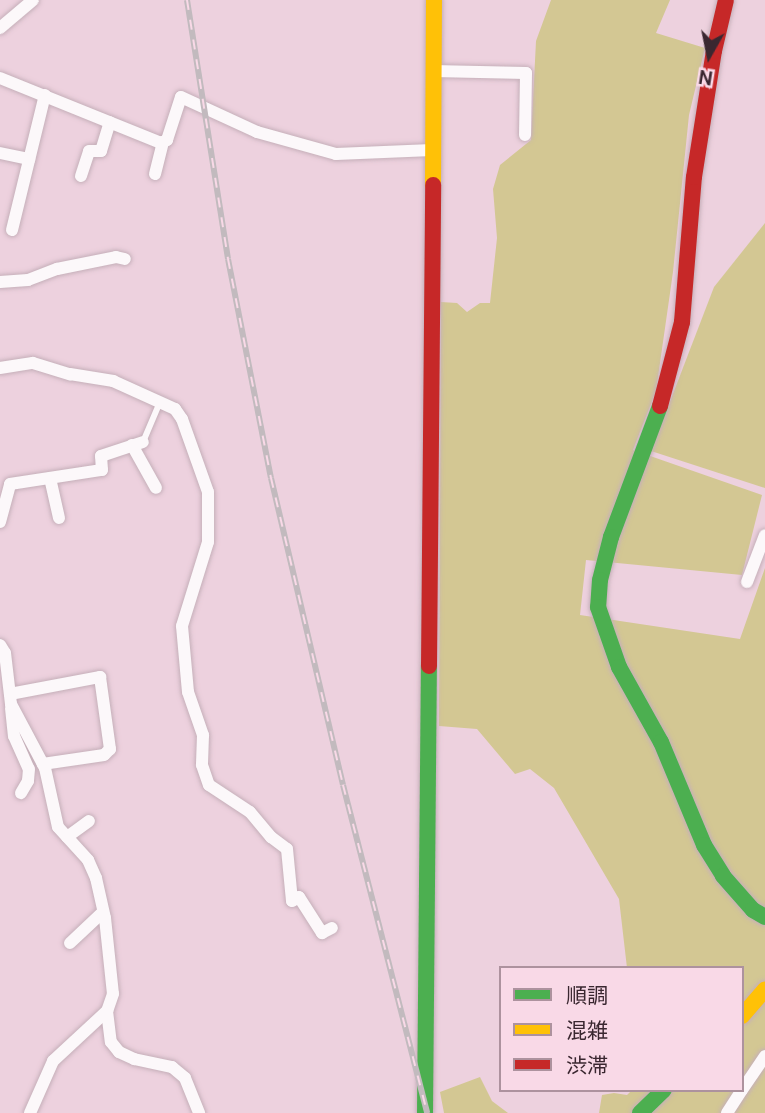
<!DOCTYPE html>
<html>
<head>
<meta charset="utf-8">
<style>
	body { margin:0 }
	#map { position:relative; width:765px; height:1113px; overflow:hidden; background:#edd1de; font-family:"DM Sans","Noto Sans JP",sans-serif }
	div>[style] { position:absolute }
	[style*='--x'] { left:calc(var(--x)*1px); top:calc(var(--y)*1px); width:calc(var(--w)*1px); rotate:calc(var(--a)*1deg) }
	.green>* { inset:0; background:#d3c793 }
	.roads { filter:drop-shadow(0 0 2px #c5afb9) drop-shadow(0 0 2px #c5afb9) }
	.lane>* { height:6px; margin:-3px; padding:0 3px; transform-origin:3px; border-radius:3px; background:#fcf8fa }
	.street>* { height:12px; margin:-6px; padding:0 6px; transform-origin:6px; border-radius:6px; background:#fcf8fa }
	.fast>* { height:16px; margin:-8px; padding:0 8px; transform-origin:8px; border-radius:8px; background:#4caf50 }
	.slow>* { height:16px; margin:-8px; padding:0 8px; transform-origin:8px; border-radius:8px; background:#ffc107 }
	.jam>* { height:16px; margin:-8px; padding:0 8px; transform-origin:8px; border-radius:8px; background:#c62828 }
	.rail>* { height:6px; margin-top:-3px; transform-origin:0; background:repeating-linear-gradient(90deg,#f9d9e7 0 10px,#c2babe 0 20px); box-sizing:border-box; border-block:2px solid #c2babe }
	span { translate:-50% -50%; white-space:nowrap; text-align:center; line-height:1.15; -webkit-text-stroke:7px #f9d9e7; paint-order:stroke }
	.legend { position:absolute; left:499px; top:966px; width:245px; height:126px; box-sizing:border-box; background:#f9d9e7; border:2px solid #ad929e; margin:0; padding:9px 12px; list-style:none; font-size:21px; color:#3a2730 }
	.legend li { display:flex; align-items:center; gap:14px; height:35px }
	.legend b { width:35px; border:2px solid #ad929e }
	.north { position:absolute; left:674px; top:21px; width:70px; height:70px; -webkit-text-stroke:5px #f9d9e7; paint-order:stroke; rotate:189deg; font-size:19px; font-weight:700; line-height:28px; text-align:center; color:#3a2730 }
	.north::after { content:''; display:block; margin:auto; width:24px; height:32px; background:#3a2730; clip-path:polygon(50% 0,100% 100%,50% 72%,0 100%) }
</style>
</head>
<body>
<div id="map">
	<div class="green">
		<i style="clip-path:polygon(551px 0,670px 0,656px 33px,705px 48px,689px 115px,673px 272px,656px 391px,633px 450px,762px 495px,742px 575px,586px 560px,580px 615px,740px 639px,765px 568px,765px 1113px,599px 1113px,602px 1095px,614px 1093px,627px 1095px,632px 1090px,742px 1090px,742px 968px,627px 968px,619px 899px,554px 788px,530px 769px,515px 774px,477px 729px,439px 726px,441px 302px,457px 303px,467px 312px,480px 303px,490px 303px,497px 238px,493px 189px,500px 165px,531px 140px,536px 41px)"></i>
		<i style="clip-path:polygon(765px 223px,765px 488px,651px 451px,714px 287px)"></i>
		<i style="clip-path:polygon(480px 1077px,492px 1101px,508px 1113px,444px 1113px,440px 1092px)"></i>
	</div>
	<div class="roads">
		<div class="lane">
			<i style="--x:143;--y:442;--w:43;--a:-67"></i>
		</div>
		<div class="street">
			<i style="--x:0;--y:28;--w:43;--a:-40.3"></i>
			<i style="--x:433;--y:71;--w:93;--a:1.2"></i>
			<i style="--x:526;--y:73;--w:62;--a:90.9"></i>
			<i style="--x:0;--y:78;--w:174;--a:22"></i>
			<i style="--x:161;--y:143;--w:7;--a:-27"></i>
			<i style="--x:167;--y:140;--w:45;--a:-72"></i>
			<i style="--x:181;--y:97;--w:84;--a:24.7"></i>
			<i style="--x:257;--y:132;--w:82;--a:15.6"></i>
			<i style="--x:336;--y:154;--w:96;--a:-2.4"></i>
			<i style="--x:0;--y:153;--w:30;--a:12"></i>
			<i style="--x:155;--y:174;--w:33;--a:-76"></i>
			<i style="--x:81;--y:176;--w:26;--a:-72"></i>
			<i style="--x:89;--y:151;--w:12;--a:0"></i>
			<i style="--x:101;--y:151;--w:30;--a:-73"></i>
			<i style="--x:12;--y:230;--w:139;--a:-76.3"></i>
			<i style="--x:0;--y:282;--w:28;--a:-4"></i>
			<i style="--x:28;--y:280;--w:31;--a:-21"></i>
			<i style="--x:57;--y:269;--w:60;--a:-11.5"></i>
			<i style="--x:116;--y:257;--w:9;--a:13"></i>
			<i style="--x:0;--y:368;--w:33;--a:-9"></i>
			<i style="--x:33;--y:363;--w:39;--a:17"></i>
			<i style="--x:70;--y:374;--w:44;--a:9.2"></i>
			<i style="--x:113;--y:381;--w:68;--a:24.3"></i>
			<i style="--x:175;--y:409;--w:12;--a:55"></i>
			<i style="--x:182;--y:419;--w:77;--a:70.4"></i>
			<i style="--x:208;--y:492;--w:50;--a:90"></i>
			<i style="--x:208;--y:542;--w:88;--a:107.2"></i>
			<i style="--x:182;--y:626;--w:66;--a:84.8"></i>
			<i style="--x:188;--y:692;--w:46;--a:70.8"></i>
			<i style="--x:203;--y:735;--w:30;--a:92"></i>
			<i style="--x:202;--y:765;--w:21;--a:71"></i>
			<i style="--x:209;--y:785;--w:49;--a:33.4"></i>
			<i style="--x:250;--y:812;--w:33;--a:50"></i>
			<i style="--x:271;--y:837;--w:20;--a:37"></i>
			<i style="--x:287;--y:849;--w:52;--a:84.5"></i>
			<i style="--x:292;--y:901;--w:8;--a:-30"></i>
			<i style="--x:299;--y:897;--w:43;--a:57.4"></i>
			<i style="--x:322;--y:933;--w:11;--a:-27"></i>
			<i style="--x:132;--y:445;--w:49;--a:60.8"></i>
			<i style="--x:50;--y:478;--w:41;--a:77.3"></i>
			<i style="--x:0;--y:522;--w:39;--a:-75"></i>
			<i style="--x:10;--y:484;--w:93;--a:-8.7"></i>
			<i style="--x:102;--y:470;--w:14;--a:-94"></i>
			<i style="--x:101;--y:456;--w:44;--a:-18.4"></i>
			<i style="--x:747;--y:582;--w:50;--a:-69"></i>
			<i style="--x:0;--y:645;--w:9;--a:58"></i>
			<i style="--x:5;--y:653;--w:51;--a:83.3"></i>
			<i style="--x:11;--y:704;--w:72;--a:62"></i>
			<i style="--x:45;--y:768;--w:60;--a:77.6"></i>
			<i style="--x:58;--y:827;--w:45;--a:47.7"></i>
			<i style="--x:88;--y:860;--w:20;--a:66"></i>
			<i style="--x:96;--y:878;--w:41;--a:77.3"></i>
			<i style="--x:105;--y:918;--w:76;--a:84"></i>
			<i style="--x:113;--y:994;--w:18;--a:109"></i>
			<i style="--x:107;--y:1011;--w:31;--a:83"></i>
			<i style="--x:111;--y:1042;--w:13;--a:51"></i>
			<i style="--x:119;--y:1052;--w:17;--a:25"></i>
			<i style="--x:134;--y:1059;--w:39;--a:12"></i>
			<i style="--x:172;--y:1067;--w:17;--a:40"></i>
			<i style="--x:185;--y:1078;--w:38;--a:68"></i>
			<i style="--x:10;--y:694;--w:92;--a:-10.7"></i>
			<i style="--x:100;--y:677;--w:73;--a:82.1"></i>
			<i style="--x:110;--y:749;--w:8;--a:135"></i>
			<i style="--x:104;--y:755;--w:62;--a:171.6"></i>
			<i style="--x:11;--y:708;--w:28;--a:84"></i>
			<i style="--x:14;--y:736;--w:36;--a:66"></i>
			<i style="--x:29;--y:769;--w:12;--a:95"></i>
			<i style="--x:28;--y:781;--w:14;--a:120"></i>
			<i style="--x:67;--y:837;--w:27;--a:-36"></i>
			<i style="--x:70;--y:943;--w:45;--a:-43.2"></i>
			<i style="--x:742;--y:1090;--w:41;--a:-55.9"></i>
			<i style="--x:30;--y:1113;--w:57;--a:-66.1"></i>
			<i style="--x:53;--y:1061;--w:74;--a:-42.8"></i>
			<i style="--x:727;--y:1113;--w:27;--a:-57"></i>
		</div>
		<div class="fast">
			<i style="--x:660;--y:406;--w:140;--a:110.5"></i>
			<i style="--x:611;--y:537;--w:44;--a:104.3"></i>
			<i style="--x:600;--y:580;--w:27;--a:94"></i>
			<i style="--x:598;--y:607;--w:64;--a:70.7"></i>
			<i style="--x:619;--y:667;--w:86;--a:60.8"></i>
			<i style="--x:661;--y:742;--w:112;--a:67.3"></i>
			<i style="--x:704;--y:845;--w:36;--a:58"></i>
			<i style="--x:723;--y:876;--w:45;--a:48.6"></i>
			<i style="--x:753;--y:910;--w:14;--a:30"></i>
			<i style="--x:425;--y:1113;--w:447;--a:-89.5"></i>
			<i style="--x:640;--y:1113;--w:33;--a:-44"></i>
		</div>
		<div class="slow">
			<i style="--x:433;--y:185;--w:185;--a:-89.7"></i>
			<i style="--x:742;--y:1016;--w:35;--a:-49"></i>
		</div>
		<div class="jam">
			<i style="--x:660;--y:406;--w:87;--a:-75.3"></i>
			<i style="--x:682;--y:322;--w:145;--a:-85.3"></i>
			<i style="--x:694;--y:177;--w:128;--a:-81"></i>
			<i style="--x:714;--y:51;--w:52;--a:-76.8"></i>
			<i style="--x:429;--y:666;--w:481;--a:-89.5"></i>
		</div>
	</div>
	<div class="rail">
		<i style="--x:187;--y:0;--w:262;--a:81"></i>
		<i style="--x:228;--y:259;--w:223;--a:78.9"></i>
		<i style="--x:271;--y:478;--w:315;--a:76.8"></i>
		<i style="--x:343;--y:785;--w:339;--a:75.6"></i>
	</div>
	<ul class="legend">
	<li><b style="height:9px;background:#4caf50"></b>順調</li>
	<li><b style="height:9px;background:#ffc107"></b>混雑</li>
	<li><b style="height:9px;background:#c62828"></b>渋滞</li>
	</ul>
	<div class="north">N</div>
</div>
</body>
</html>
